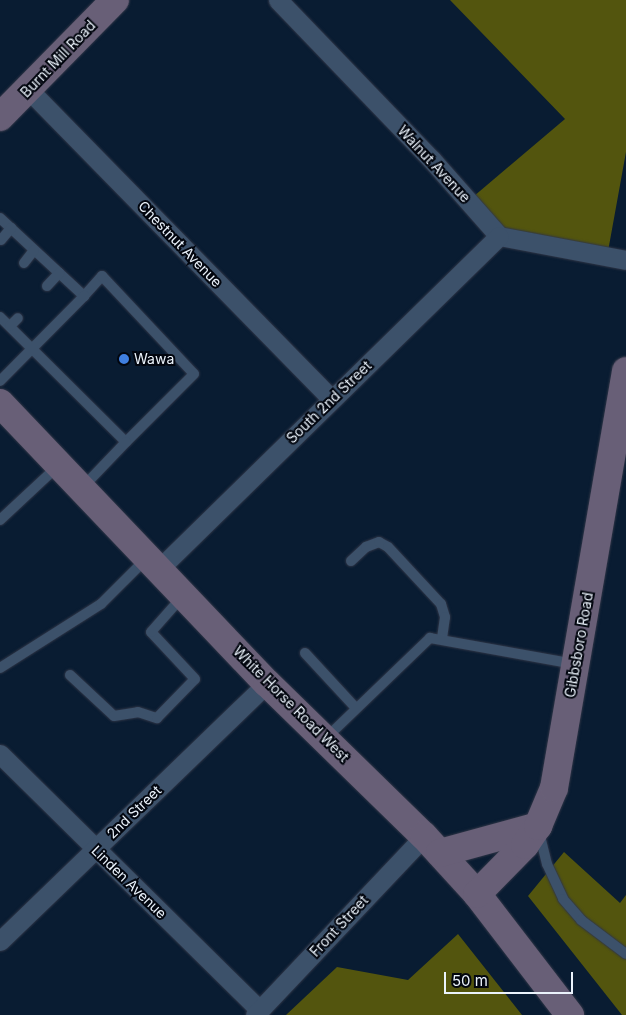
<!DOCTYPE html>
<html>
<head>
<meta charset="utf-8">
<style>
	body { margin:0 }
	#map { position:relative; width:626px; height:1015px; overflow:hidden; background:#091c32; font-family:Inter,sans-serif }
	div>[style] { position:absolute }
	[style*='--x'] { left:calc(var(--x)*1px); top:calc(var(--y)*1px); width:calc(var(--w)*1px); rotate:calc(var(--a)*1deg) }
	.forest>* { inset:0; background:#53550e }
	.roads { filter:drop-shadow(0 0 1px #2f3546) drop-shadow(0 0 1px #2f3546) }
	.lane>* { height:10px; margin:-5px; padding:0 5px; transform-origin:5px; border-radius:5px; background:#3c516a }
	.street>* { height:19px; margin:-9.5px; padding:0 9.5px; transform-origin:9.5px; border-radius:9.5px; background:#3c516a }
	.secondary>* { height:28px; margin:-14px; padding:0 14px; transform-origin:14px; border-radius:14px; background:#685f77 }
	.dots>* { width:14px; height:14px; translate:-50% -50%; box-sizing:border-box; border:2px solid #02060f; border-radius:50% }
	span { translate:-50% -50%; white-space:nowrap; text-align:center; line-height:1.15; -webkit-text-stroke:4px #02060f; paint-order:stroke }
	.street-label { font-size:14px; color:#ebf3fc }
	.poi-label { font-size:14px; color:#ebf3fc }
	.left { translate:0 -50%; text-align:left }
	.scale { position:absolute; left:444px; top:972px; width:129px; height:22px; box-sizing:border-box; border:2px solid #ebf3fc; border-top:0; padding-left:6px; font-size:15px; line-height:18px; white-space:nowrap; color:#ebf3fc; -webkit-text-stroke:4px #02060f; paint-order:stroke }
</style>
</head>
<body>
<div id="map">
	<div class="forest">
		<i style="clip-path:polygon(450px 0,626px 0,626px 152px,607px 257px,509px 238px,467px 202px,565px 119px)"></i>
		<i style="clip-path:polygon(564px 852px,620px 903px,626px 895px,626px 1015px,622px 1015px,528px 896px)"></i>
		<i style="clip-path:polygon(458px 934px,522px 1015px,286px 1015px,337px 967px,408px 980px)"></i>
	</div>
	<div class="roads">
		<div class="lane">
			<i style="--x:0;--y:218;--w:115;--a:42.9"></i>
			<i style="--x:84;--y:296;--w:27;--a:-48"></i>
			<i style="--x:102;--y:276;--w:134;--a:46.8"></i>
			<i style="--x:194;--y:374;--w:96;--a:135"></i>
			<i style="--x:1;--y:240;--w:16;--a:-50"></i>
			<i style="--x:24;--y:263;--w:16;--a:-52"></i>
			<i style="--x:47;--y:286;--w:18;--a:-47"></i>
			<i style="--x:0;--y:317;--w:177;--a:44.8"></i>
			<i style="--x:126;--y:442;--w:64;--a:133.7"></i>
			<i style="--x:10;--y:326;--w:11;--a:-45"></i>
			<i style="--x:0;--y:381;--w:120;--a:-45.3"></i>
			<i style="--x:0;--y:520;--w:79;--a:-43"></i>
			<i style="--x:351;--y:561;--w:21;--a:-43"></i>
			<i style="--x:366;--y:547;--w:14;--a:-21"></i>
			<i style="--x:379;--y:542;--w:10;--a:29"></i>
			<i style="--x:388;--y:547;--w:78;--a:47.1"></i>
			<i style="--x:441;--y:604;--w:14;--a:73"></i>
			<i style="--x:445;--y:617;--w:22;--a:98"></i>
			<i style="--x:305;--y:653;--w:75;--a:47.2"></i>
			<i style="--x:0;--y:668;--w:120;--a:-32.4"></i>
			<i style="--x:101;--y:604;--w:64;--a:-45"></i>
			<i style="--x:70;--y:675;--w:60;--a:43"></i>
			<i style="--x:114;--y:716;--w:24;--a:-9"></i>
			<i style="--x:138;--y:712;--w:20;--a:18"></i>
			<i style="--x:157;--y:718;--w:54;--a:-45.7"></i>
			<i style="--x:195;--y:679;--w:64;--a:-133.1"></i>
			<i style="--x:151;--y:632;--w:47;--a:-48.5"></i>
			<i style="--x:325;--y:739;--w:146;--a:-43.9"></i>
			<i style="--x:430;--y:638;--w:146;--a:10.2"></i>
			<i style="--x:539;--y:832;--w:33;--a:76"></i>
			<i style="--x:547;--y:864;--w:38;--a:65"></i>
			<i style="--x:563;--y:899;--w:28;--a:49"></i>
			<i style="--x:581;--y:920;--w:56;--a:37.1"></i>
		</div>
		<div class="street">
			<i style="--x:278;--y:0;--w:222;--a:46.1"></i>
			<i style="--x:432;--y:160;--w:101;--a:48.6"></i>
			<i style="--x:499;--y:236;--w:129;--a:10.7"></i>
			<i style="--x:28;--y:89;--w:434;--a:45.6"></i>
			<i style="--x:160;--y:568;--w:474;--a:-44.4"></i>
			<i style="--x:0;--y:754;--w:365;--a:44.6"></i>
			<i style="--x:0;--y:941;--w:371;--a:-44"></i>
			<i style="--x:255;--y:1015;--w:246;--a:-46.6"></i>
		</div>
		<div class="secondary">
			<i style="--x:0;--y:117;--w:164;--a:-45.5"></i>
			<i style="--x:0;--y:403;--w:387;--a:46.4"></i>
			<i style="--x:267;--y:683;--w:219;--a:44.3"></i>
			<i style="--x:424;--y:836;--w:79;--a:47.6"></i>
			<i style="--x:477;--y:894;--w:153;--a:52.5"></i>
			<i style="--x:440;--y:853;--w:102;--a:-15.4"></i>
			<i style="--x:477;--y:894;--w:69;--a:-45.6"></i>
			<i style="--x:525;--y:845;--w:23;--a:-56"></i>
			<i style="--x:538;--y:826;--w:41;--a:-67.2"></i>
			<i style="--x:554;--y:788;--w:423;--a:-80.2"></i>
		</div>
	</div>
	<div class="dots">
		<i style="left:124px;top:359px;background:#3f7fe0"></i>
	</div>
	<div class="street-label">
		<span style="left:58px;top:59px;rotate:-46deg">Burnt Mill Road</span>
		<span style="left:434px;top:164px;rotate:47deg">Walnut Avenue</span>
		<span style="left:180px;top:244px;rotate:46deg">Chestnut Avenue</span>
		<span style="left:329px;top:402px;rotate:-44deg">South 2nd Street</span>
		<span style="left:579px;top:645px;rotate:-80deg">Gibbsboro Road</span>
		<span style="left:291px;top:704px;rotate:45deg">White Horse Road West</span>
		<span style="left:134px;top:812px;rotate:-44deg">2nd Street</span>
		<span style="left:129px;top:882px;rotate:44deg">Linden Avenue</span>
		<span style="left:339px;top:926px;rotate:-47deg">Front Street</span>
	</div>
	<div class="poi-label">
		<span class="left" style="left:134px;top:359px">Wawa</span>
	</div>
	<div class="scale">50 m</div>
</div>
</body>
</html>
